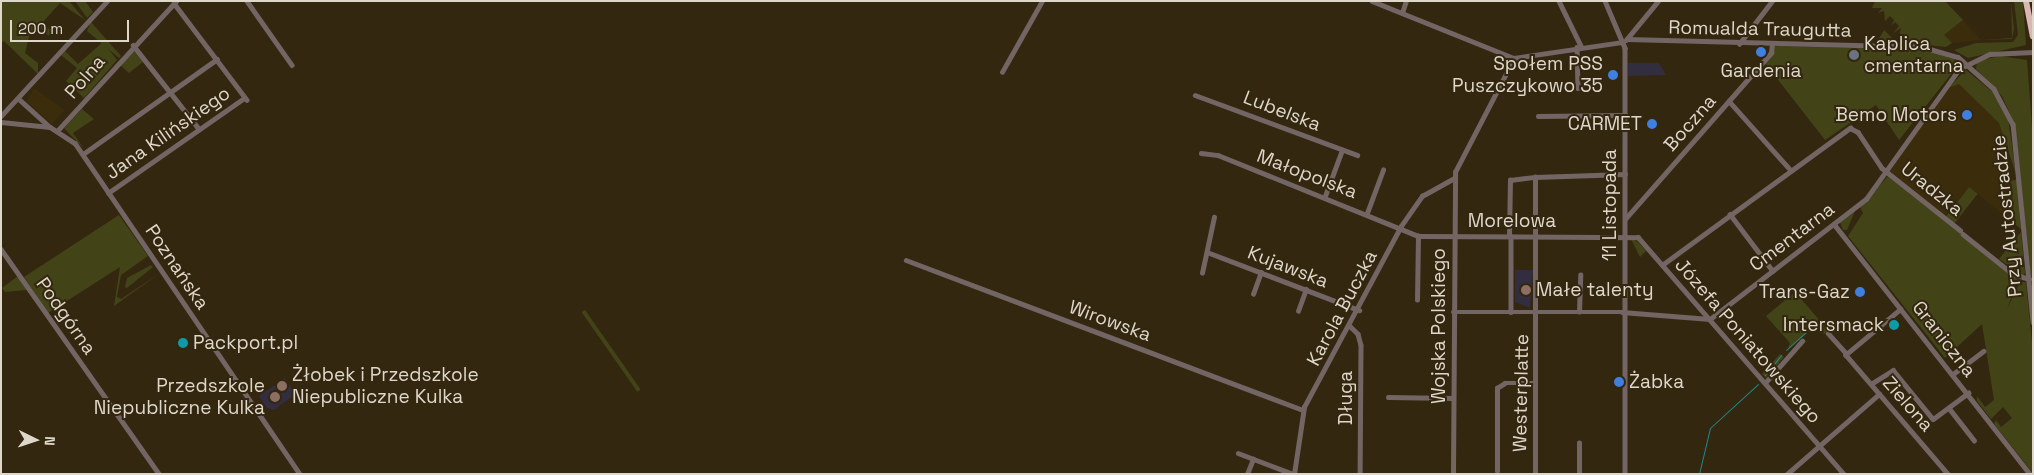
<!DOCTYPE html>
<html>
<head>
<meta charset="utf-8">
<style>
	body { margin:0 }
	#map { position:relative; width:2034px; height:475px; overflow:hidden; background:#332710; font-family:"Space Grotesk",sans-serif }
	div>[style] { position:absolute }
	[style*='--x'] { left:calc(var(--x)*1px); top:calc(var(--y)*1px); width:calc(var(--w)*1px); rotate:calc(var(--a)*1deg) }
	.built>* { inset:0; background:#3b2c0c }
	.education>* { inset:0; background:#322e3f }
	.green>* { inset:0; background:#424417; transform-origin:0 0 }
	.stream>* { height:1px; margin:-0.5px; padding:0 0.5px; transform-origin:0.5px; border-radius:0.5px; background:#1d8b8e }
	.minor>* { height:4.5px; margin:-2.25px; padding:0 2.25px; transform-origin:2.25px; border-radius:2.25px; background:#736563 }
	.highway>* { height:6px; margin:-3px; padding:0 3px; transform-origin:3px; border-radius:3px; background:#dab7b3 }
	.dots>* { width:14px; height:14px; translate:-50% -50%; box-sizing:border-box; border:2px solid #332710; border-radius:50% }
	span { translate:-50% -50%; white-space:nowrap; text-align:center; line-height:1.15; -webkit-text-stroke:4px #332710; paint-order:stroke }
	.street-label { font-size:19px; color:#dfd7ca }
	.poi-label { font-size:19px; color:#dfd7ca }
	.left { translate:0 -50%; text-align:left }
	.right { translate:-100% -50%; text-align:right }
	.frame { position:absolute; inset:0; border:2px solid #dfd7ca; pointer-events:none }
	.north { position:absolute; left:10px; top:415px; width:50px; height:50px; -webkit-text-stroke:4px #332710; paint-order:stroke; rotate:94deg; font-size:14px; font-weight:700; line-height:20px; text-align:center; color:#dfd7ca }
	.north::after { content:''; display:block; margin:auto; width:18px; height:22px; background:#dfd7ca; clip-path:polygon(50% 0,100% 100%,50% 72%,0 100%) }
	.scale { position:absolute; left:10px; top:20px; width:119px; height:22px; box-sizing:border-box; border:2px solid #dfd7ca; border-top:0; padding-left:6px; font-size:15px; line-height:18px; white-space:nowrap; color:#dfd7ca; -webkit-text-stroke:4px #332710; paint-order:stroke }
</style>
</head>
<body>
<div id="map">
	<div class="built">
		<i style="clip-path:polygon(1963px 20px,1981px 40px,1952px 43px,1944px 35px)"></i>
		<i style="clip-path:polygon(1959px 84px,1999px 123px,2009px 154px,2015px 224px,1969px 187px,1945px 216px,1890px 171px,1948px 88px)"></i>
		<i style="clip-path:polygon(34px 88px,65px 110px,52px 124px,26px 101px)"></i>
	</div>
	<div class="education">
		<i style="clip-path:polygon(1628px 63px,1659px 63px,1666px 75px,1628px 76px)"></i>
		<i style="clip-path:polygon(1515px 270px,1533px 270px,1530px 308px,1515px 302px)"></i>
		<i style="clip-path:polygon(285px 378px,296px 394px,274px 410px,267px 408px,259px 396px)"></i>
	</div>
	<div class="green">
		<i style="clip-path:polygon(1px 1px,69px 1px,85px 20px,60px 3px,42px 23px,52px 31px,49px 36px,40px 28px,30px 33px,25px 53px,38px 63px,38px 74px,4px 41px,1px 43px)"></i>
		<i style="clip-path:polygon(75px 1px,85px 1px,93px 12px,87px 18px)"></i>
		<i style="clip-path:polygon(1875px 1px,1945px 1px,1963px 20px,1944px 35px,1952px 43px,1946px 47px,1910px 43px,1899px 38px,1901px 28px,1893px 33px,1899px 26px,1895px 22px,1891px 26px,1894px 20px,1890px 16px,1885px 21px,1884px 11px,1878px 13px,1882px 8px,1872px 8px)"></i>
		<i style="clip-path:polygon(2011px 1px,2014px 29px,2012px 39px,1981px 40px,2012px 38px)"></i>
		<i style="clip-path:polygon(2014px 1px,2023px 1px,2026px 45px,1968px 58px,1954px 50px,1976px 43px,2013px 42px,2018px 35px)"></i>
		<i style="clip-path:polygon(91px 22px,121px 56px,119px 58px,87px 31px)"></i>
		<i style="clip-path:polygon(1884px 30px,1895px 41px,1895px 43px,1877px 42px)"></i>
		<i style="clip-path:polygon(103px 42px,117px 60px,84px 98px,66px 81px,77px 68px,61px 55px,65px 51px,78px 64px)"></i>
		<i style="clip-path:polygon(1774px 46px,1927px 50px,1950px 55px,1959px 64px,1899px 140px,1876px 105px,1825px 140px,1765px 63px)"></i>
		<i style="clip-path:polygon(133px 50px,143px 62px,129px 73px,120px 65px)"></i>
		<i style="clip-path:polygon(2000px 56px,2027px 60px,2033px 142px,2033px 298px,2015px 125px,2002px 96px,1976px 69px,1977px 61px)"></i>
		<i style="clip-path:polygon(1966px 70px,1994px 93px,2008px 118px,2016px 174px,1999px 123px,1959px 84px,1948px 88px)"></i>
		<i style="clip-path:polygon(82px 109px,94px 119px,73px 133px,84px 149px,64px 128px)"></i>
		<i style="clip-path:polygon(1889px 175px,2018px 279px,2007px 309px,2020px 282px,2026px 282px,2033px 352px,2033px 473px,1994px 424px,1996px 420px,2001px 427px,2012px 418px,2003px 407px,1991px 419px,1977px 401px,1977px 396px,1985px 407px,1994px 400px,1982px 324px,1945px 358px,1848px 236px,1863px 213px,1860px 207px)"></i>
		<i style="clip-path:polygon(2017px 179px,2021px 229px,2015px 224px,2011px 181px)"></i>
		<i style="left:1969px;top:187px;width:11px;height:38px;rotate:38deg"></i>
		<i style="clip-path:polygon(1855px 211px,1847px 230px,1843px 230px,1840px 222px)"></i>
		<i style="clip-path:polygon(119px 215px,148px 256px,121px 275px,117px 297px,121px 299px,160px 273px,114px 306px,120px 267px,48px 313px,24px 277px)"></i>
		<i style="clip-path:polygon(2021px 232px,2025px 273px,2023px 276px,1999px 259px)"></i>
		<i style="clip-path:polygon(1631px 239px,1638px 242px,1646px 251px,1640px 257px)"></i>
		<i style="clip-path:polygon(151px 265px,153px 267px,127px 288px,125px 287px,127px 278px)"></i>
		<i style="clip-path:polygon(18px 276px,27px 290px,5px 292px,2px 288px)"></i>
		<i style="clip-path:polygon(1795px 292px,1828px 330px,1824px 334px,1816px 325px,1787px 351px,1790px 343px,1766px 316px)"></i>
		<i style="left:585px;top:310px;width:97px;height:4px;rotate:55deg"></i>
		<i style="clip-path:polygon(1780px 354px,1784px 357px,1766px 378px,1762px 374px)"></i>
	</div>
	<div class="stream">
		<i style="--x:1786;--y:350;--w:39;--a:-42"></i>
		<i style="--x:1765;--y:375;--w:26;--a:-51"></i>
		<i style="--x:1699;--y:474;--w:47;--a:-76.6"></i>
		<i style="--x:1710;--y:428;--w:65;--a:-42.5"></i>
	</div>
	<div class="minor">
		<i style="--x:247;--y:1;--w:78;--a:54.9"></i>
		<i style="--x:1372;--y:1;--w:153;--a:21.9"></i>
		<i style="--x:1559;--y:1;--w:50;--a:63.9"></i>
		<i style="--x:1605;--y:1;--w:51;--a:66.9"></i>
		<i style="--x:1625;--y:48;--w:426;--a:90"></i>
		<i style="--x:174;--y:3;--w:121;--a:53"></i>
		<i style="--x:1402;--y:13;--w:13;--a:-72"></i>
		<i style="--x:1627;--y:39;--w:296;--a:1.5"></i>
		<i style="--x:1923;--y:47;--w:36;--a:16"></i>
		<i style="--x:1958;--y:57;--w:48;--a:41.6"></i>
		<i style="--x:1994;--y:89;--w:40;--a:62"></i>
		<i style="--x:2013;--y:124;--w:199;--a:84.2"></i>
		<i style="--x:1626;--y:40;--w:50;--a:-50.6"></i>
		<i style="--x:1739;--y:44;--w:54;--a:-52.5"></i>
		<i style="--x:133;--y:45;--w:107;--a:51.8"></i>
		<i style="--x:1577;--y:47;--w:41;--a:88.6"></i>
		<i style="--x:1002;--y:72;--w:81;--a:-60.6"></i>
		<i style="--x:1195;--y:95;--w:173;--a:20.3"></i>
		<i style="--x:20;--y:100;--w:39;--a:42"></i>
		<i style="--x:1729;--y:101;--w:90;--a:48.2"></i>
		<i style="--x:1;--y:116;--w:156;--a:-47.3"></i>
		<i style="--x:1538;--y:116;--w:87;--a:-0.7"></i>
		<i style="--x:1;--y:122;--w:49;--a:5.8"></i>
		<i style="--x:50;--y:127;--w:30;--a:33"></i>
		<i style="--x:75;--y:143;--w:400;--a:55.8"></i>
		<i style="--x:58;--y:130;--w:175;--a:-47.5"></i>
		<i style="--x:1201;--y:153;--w:17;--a:7"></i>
		<i style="--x:1218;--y:155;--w:216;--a:22"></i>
		<i style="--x:1418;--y:236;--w:220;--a:0.3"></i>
		<i style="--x:1638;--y:237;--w:314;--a:49"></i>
		<i style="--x:83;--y:154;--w:164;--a:-35.3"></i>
		<i style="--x:1535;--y:177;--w:90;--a:-1.9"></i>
		<i style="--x:108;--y:193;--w:166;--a:-34.9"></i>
		<i style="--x:1325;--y:196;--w:49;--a:-69.7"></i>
		<i style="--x:1367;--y:213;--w:46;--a:-69.6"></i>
		<i style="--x:1730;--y:214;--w:71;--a:53"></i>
		<i style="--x:1626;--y:218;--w:220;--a:-48.7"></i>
		<i style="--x:1771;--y:53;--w:9;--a:-84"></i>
		<i style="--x:1834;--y:224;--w:318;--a:51.9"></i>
		<i style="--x:1963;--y:234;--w:64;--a:38.7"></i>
		<i style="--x:2013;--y:274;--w:17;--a:17"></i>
		<i style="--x:1509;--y:236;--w:56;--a:-89"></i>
		<i style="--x:1510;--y:180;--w:25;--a:-7"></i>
		<i style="--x:1511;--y:236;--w:76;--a:90"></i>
		<i style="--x:1;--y:249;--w:275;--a:54.9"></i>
		<i style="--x:1207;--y:252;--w:163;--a:20.9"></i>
		<i style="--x:906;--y:260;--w:424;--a:20.7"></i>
		<i style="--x:1662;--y:265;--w:233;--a:-36.1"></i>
		<i style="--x:1850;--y:128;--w:9;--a:27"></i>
		<i style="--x:1858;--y:132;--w:43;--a:56.3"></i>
		<i style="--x:1882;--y:168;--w:100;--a:38.5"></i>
		<i style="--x:1202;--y:273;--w:57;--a:-77.9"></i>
		<i style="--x:1253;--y:294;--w:23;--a:-70"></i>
		<i style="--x:1417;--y:300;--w:64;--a:-89.1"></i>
		<i style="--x:1901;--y:309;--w:72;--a:140.1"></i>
		<i style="--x:1846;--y:355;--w:157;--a:49.4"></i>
		<i style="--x:1298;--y:311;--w:23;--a:-70"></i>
		<i style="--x:1453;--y:312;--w:169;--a:0"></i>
		<i style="--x:1622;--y:312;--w:88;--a:4.5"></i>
		<i style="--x:1579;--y:312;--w:37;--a:-88"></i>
		<i style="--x:1710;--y:319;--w:197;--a:-37.6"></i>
		<i style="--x:1866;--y:199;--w:160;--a:-54.4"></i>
		<i style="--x:1959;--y:69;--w:34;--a:-26"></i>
		<i style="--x:1990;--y:54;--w:43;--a:-2.7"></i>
		<i style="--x:1350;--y:326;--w:11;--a:45"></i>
		<i style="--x:1358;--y:334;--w:11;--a:75"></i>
		<i style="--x:1361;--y:345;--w:129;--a:90.4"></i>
		<i style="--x:1828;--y:333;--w:27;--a:48"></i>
		<i style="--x:1953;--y:374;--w:38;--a:-37"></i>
		<i style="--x:1765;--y:383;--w:56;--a:-48.6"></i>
		<i style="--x:1871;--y:384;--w:26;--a:-32"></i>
		<i style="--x:1893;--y:370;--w:63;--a:50.8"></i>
		<i style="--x:1933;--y:419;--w:44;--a:-36.6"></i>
		<i style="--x:1388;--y:397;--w:65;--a:0.9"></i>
		<i style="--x:1949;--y:408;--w:41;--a:52"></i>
		<i style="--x:1238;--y:453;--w:59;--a:20.9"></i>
		<i style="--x:1497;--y:471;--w:83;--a:-90"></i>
		<i style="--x:1497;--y:388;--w:9;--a:-32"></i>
		<i style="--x:1505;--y:383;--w:30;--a:0"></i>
		<i style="--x:1247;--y:474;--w:16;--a:-68"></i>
		<i style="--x:1294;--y:474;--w:68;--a:-81.5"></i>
		<i style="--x:1304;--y:407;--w:205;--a:-61.8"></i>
		<i style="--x:1401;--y:226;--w:37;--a:-55"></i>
		<i style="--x:1422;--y:196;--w:37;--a:-29"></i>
		<i style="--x:1453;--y:474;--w:302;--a:-89.6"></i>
		<i style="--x:1455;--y:172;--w:128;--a:-62.6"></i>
		<i style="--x:1514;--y:58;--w:110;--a:-8.4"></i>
		<i style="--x:1535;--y:474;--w:297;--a:-90"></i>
		<i style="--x:1579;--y:474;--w:31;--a:-90"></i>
		<i style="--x:1787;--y:474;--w:122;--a:-41"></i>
	</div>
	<div class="highway">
		<i style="--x:2026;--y:1;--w:36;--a:79"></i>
	</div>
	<div class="dots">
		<i style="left:1761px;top:52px;background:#3f7fe0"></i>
		<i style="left:1854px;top:55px;background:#6b7280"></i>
		<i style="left:1613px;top:75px;background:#3f7fe0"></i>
		<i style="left:1967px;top:115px;background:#3f7fe0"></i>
		<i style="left:1652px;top:124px;background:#3f7fe0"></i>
		<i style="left:1526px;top:290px;background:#8d6e63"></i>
		<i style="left:1860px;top:292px;background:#3f7fe0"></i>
		<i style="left:1894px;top:325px;background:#0f9aa8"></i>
		<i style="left:183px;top:343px;background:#0f9aa8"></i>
		<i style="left:1619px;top:382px;background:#3f7fe0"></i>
		<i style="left:282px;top:386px;background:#8d6e63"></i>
		<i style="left:275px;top:397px;background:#8d6e63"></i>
	</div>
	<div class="street-label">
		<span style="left:1760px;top:29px;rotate:1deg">Romualda Traugutta</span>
		<span style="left:85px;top:77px;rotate:-49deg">Polna</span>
		<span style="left:1282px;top:111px;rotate:21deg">Lubelska</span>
		<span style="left:1690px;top:123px;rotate:-49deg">Boczna</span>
		<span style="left:168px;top:133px;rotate:-35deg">Jana Kilińskiego</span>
		<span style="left:1307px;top:174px;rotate:21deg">Małopolska</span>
		<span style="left:1932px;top:189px;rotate:39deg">Uradzka</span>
		<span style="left:1610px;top:205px;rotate:-90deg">11 Listopada</span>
		<span style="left:2007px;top:216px;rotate:-96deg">Przy Autostradzie</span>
		<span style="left:1512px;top:221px">Morelowa</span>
		<span style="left:1792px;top:237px;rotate:-37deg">Cmentarna</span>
		<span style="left:177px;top:267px;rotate:56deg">Poznańska</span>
		<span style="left:1288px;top:267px;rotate:21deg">Kujawska</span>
		<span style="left:1342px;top:308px;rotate:-62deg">Karola Buczka</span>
		<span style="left:66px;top:316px;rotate:55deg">Podgórna</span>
		<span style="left:1110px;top:321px;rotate:20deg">Wirowska</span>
		<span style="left:1439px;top:326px;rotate:-90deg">Wojska Polskiego</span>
		<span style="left:1944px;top:339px;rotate:52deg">Graniczna</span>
		<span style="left:1748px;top:341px;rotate:49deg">Józefa Poniatowskiego</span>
		<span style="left:1521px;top:393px;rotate:-89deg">Westerplatte</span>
		<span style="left:1346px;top:398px;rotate:-90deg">Długa</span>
		<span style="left:1908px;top:404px;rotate:49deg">Zielona</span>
	</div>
	<div class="poi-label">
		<span class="left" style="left:1864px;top:55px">Kaplica<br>cmentarna</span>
		<span class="right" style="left:1603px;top:75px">Społem PSS<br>Puszczykowo 35</span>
		<span style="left:1761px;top:71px">Gardenia</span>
		<span class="right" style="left:1957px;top:115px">Bemo Motors</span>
		<span class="right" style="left:1642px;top:124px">CARMET</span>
		<span class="left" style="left:1536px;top:290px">Małe talenty</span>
		<span class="right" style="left:1850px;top:292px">Trans-Gaz</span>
		<span class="right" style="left:1884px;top:325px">Intersmack</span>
		<span class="left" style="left:193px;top:343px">Packport.pl</span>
		<span class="left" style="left:292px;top:386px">Żłobek i Przedszkole<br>Niepubliczne Kulka</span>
		<span class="left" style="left:1629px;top:382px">Żabka</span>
		<span class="right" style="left:265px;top:397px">Przedszkole<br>Niepubliczne Kulka</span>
	</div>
	<div class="frame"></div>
	<div class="north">N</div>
	<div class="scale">200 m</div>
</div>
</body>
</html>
